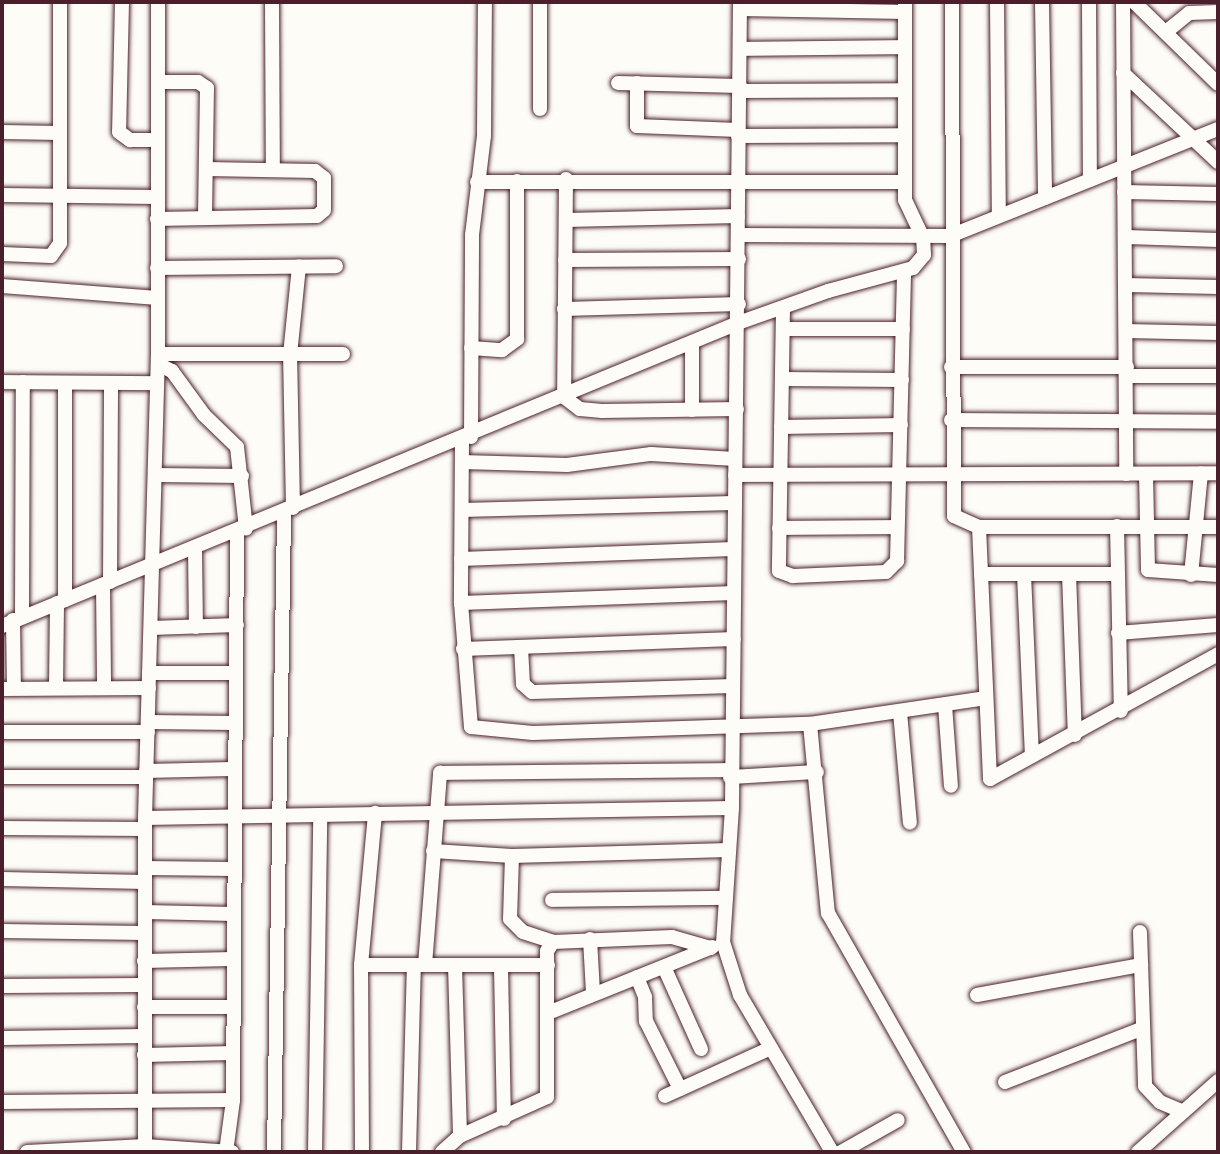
<!DOCTYPE html>
<html>
<head>
<meta charset="utf-8">
<style>
	body { margin:0 }
	#map { position:relative; width:1220px; height:1154px; overflow:hidden; background:#fdfcf7; font-family:Sriracha,sans-serif }
	div>[style] { position:absolute }
	[style*='--x'] { left:calc(var(--x)*1px); top:calc(var(--y)*1px); width:calc(var(--w)*1px); rotate:calc(var(--a)*1deg) }
	.roads { filter:drop-shadow(0 0 2px #4a1f2b) drop-shadow(0 0 2px #4a1f2b) }
	.minor>* { height:14px; margin:-7px; padding:0 7px; transform-origin:7px; border-radius:7px; background:#fdfcf7 }
	span { translate:-50% -50%; white-space:nowrap; text-align:center; line-height:1.15; -webkit-text-stroke:6px #fdfcf7; paint-order:stroke }
	.frame { position:absolute; inset:0; border:4px solid #4a1f2b; pointer-events:none }
</style>
</head>
<body>
<div id="map">
	<div class="roads">
		<div class="minor">
			<i style="--x:122;--y:2;--w:130;--a:91.3"></i>
			<i style="--x:119;--y:132;--w:14;--a:36"></i>
			<i style="--x:130;--y:140;--w:28;--a:0"></i>
			<i style="--x:272;--y:2;--w:168;--a:89.7"></i>
			<i style="--x:540;--y:2;--w:107;--a:90"></i>
			<i style="--x:740;--y:2;--w:806;--a:90.57"></i>
			<i style="--x:732;--y:808;--w:134;--a:93.8"></i>
			<i style="--x:723;--y:942;--w:56;--a:72.2"></i>
			<i style="--x:740;--y:995;--w:182;--a:59.6"></i>
			<i style="--x:952;--y:2;--w:514;--a:89.78"></i>
			<i style="--x:954;--y:516;--w:27;--a:24"></i>
			<i style="--x:979;--y:527;--w:239;--a:0"></i>
			<i style="--x:997;--y:2;--w:214;--a:89.5"></i>
			<i style="--x:1042;--y:2;--w:196;--a:89.1"></i>
			<i style="--x:1089;--y:2;--w:178;--a:89.7"></i>
			<i style="--x:1123;--y:2;--w:472;--a:89.6"></i>
			<i style="--x:1134;--y:2;--w:117;--a:44.3"></i>
			<i style="--x:740;--y:9;--w:165;--a:1"></i>
			<i style="--x:1167;--y:31;--w:28;--a:-39"></i>
			<i style="--x:1189;--y:13;--w:29;--a:-2"></i>
			<i style="--x:740;--y:49;--w:165;--a:-0.7"></i>
			<i style="--x:1123;--y:73;--w:130;--a:43.1"></i>
			<i style="--x:158;--y:82;--w:40;--a:0"></i>
			<i style="--x:198;--y:82;--w:11;--a:34"></i>
			<i style="--x:207;--y:88;--w:130;--a:90.9"></i>
			<i style="--x:618;--y:83;--w:122;--a:1.4"></i>
			<i style="--x:637;--y:83;--w:43;--a:90"></i>
			<i style="--x:637;--y:126;--w:101;--a:2.3"></i>
			<i style="--x:740;--y:91;--w:165;--a:-0.3"></i>
			<i style="--x:2;--y:132;--w:57;--a:1"></i>
			<i style="--x:738;--y:136;--w:167;--a:-0.3"></i>
			<i style="--x:566;--y:179;--w:218;--a:90.5"></i>
			<i style="--x:564;--y:397;--w:20;--a:37"></i>
			<i style="--x:580;--y:409;--w:22;--a:5"></i>
			<i style="--x:602;--y:411;--w:135;--a:-0.8"></i>
			<i style="--x:477;--y:182;--w:428;--a:0"></i>
			<i style="--x:1124;--y:192;--w:94;--a:1.2"></i>
			<i style="--x:2;--y:195;--w:154;--a:0.7"></i>
			<i style="--x:157;--y:219;--w:160;--a:-1.1"></i>
			<i style="--x:317;--y:216;--w:9;--a:-41"></i>
			<i style="--x:324;--y:210;--w:32;--a:-90"></i>
			<i style="--x:324;--y:178;--w:11;--a:-142"></i>
			<i style="--x:315;--y:171;--w:109;--a:-178.9"></i>
			<i style="--x:566;--y:220;--w:172;--a:-1.3"></i>
			<i style="--x:738;--y:235;--w:212;--a:0.3"></i>
			<i style="--x:950;--y:236;--w:289;--a:-21.8"></i>
			<i style="--x:1126;--y:237;--w:92;--a:1.9"></i>
			<i style="--x:2;--y:254;--w:49;--a:2.3"></i>
			<i style="--x:51;--y:256;--w:16;--a:-55"></i>
			<i style="--x:60;--y:243;--w:241;--a:-90"></i>
			<i style="--x:565;--y:260;--w:174;--a:-0.3"></i>
			<i style="--x:157;--y:268;--w:179;--a:-0.6"></i>
			<i style="--x:1126;--y:285;--w:92;--a:1.2"></i>
			<i style="--x:2;--y:286;--w:156;--a:4.4"></i>
			<i style="--x:783;--y:308;--w:263;--a:90.9"></i>
			<i style="--x:779;--y:571;--w:15;--a:20"></i>
			<i style="--x:793;--y:576;--w:93;--a:-2.5"></i>
			<i style="--x:886;--y:572;--w:16;--a:-45"></i>
			<i style="--x:897;--y:561;--w:288;--a:-88.6"></i>
			<i style="--x:564;--y:309;--w:175;--a:-1.6"></i>
			<i style="--x:783;--y:329;--w:120;--a:0"></i>
			<i style="--x:1126;--y:331;--w:92;--a:1.2"></i>
			<i style="--x:471;--y:348;--w:31;--a:4"></i>
			<i style="--x:502;--y:350;--w:19;--a:-36"></i>
			<i style="--x:517;--y:339;--w:158;--a:-90"></i>
			<i style="--x:158;--y:354;--w:185;--a:0"></i>
			<i style="--x:158;--y:364;--w:16;--a:27"></i>
			<i style="--x:172;--y:371;--w:54;--a:54"></i>
			<i style="--x:204;--y:415;--w:46;--a:44.1"></i>
			<i style="--x:237;--y:447;--w:82;--a:83.7"></i>
			<i style="--x:951;--y:367;--w:176;--a:0"></i>
			<i style="--x:1127;--y:376;--w:91;--a:0"></i>
			<i style="--x:782;--y:379;--w:120;--a:0.5"></i>
			<i style="--x:2;--y:382;--w:155;--a:0.4"></i>
			<i style="--x:692;--y:410;--w:67;--a:-90"></i>
			<i style="--x:951;--y:420;--w:267;--a:0.4"></i>
			<i style="--x:781;--y:427;--w:120;--a:-1"></i>
			<i style="--x:471;--y:437;--w:202;--a:-89.7"></i>
			<i style="--x:472;--y:235;--w:100;--a:-83.1"></i>
			<i style="--x:484;--y:136;--w:134;--a:-89.6"></i>
			<i style="--x:462;--y:441;--w:162;--a:90.4"></i>
			<i style="--x:461;--y:603;--w:124;--a:85.4"></i>
			<i style="--x:471;--y:727;--w:62;--a:5.5"></i>
			<i style="--x:533;--y:733;--w:277;--a:-1.9"></i>
			<i style="--x:810;--y:724;--w:178;--a:-8.4"></i>
			<i style="--x:462;--y:462;--w:105;--a:1.6"></i>
			<i style="--x:567;--y:465;--w:85;--a:-7.5"></i>
			<i style="--x:651;--y:454;--w:84;--a:3.4"></i>
			<i style="--x:1146;--y:474;--w:96;--a:88.8"></i>
			<i style="--x:1148;--y:570;--w:70;--a:4.1"></i>
			<i style="--x:157;--y:475;--w:85;--a:0.7"></i>
			<i style="--x:735;--y:475;--w:483;--a:-0.2"></i>
			<i style="--x:293;--y:508;--w:153;--a:-91.1"></i>
			<i style="--x:290;--y:355;--w:89;--a:-84.2"></i>
			<i style="--x:462;--y:510;--w:271;--a:-1.5"></i>
			<i style="--x:1117;--y:526;--w:185;--a:88.8"></i>
			<i style="--x:979;--y:527;--w:252;--a:87.5"></i>
			<i style="--x:990;--y:779;--w:260;--a:-28.7"></i>
			<i style="--x:779;--y:528;--w:118;--a:-0.5"></i>
			<i style="--x:195;--y:549;--w:78;--a:89.3"></i>
			<i style="--x:461;--y:559;--w:272;--a:-2.1"></i>
			<i style="--x:981;--y:574;--w:135;--a:0"></i>
			<i style="--x:1024;--y:574;--w:182;--a:87.5"></i>
			<i style="--x:1069;--y:574;--w:161;--a:87.9"></i>
			<i style="--x:1191;--y:575;--w:102;--a:-84.4"></i>
			<i style="--x:110;--y:582;--w:199;--a:-89.7"></i>
			<i style="--x:103;--y:585;--w:103;--a:89.4"></i>
			<i style="--x:65;--y:600;--w:217;--a:-90"></i>
			<i style="--x:461;--y:603;--w:273;--a:-2.1"></i>
			<i style="--x:22;--y:617;--w:235;--a:-89.8"></i>
			<i style="--x:13;--y:620;--w:68;--a:89.2"></i>
			<i style="--x:2;--y:626;--w:796;--a:-22.38"></i>
			<i style="--x:738;--y:323;--w:96;--a:-19.6"></i>
			<i style="--x:828;--y:291;--w:88;--a:-15.1"></i>
			<i style="--x:913;--y:268;--w:17;--a:-50"></i>
			<i style="--x:924;--y:255;--w:17;--a:-93"></i>
			<i style="--x:923;--y:238;--w:42;--a:-115.3"></i>
			<i style="--x:905;--y:200;--w:198;--a:-90"></i>
			<i style="--x:151;--y:628;--w:86;--a:-2"></i>
			<i style="--x:1118;--y:633;--w:100;--a:-4.6"></i>
			<i style="--x:521;--y:647;--w:37;--a:87"></i>
			<i style="--x:523;--y:684;--w:12;--a:42"></i>
			<i style="--x:532;--y:692;--w:201;--a:-1.7"></i>
			<i style="--x:463;--y:649;--w:271;--a:-2.1"></i>
			<i style="--x:149;--y:673;--w:87;--a:0"></i>
			<i style="--x:56;--y:687;--w:84;--a:-89.3"></i>
			<i style="--x:2;--y:689;--w:147;--a:-0.4"></i>
			<i style="--x:945;--y:705;--w:81;--a:85.8"></i>
			<i style="--x:900;--y:712;--w:111;--a:84.9"></i>
			<i style="--x:148;--y:722;--w:86;--a:0.7"></i>
			<i style="--x:810;--y:724;--w:190;--a:84.6"></i>
			<i style="--x:828;--y:913;--w:275;--a:60.4"></i>
			<i style="--x:2;--y:732;--w:146;--a:0"></i>
			<i style="--x:146;--y:771;--w:86;--a:-1.3"></i>
			<i style="--x:2;--y:777;--w:144;--a:0"></i>
			<i style="--x:730;--y:777;--w:87;--a:-3.3"></i>
			<i style="--x:145;--y:818;--w:587;--a:-0.98"></i>
			<i style="--x:2;--y:828;--w:143;--a:0.4"></i>
			<i style="--x:433;--y:851;--w:79;--a:3.6"></i>
			<i style="--x:512;--y:856;--w:217;--a:-1.6"></i>
			<i style="--x:512;--y:856;--w:63;--a:91.8"></i>
			<i style="--x:510;--y:919;--w:18;--a:45"></i>
			<i style="--x:523;--y:932;--w:32;--a:18"></i>
			<i style="--x:145;--y:868;--w:88;--a:0.7"></i>
			<i style="--x:2;--y:879;--w:143;--a:1.2"></i>
			<i style="--x:552;--y:900;--w:172;--a:-0.7"></i>
			<i style="--x:145;--y:912;--w:88;--a:1.3"></i>
			<i style="--x:2;--y:931;--w:142;--a:0.8"></i>
			<i style="--x:1140;--y:932;--w:154;--a:88.1"></i>
			<i style="--x:1145;--y:1086;--w:22;--a:47"></i>
			<i style="--x:1160;--y:1102;--w:25;--a:23"></i>
			<i style="--x:590;--y:939;--w:54;--a:86.8"></i>
			<i style="--x:144;--y:961;--w:88;--a:-1.3"></i>
			<i style="--x:361;--y:965;--w:187;--a:0"></i>
			<i style="--x:425;--y:965;--w:193;--a:-85.5"></i>
			<i style="--x:440;--y:773;--w:290;--a:-0.6"></i>
			<i style="--x:455;--y:966;--w:170;--a:88.3"></i>
			<i style="--x:501;--y:967;--w:152;--a:88.9"></i>
			<i style="--x:664;--y:967;--w:90;--a:65.7"></i>
			<i style="--x:637;--y:977;--w:22;--a:68"></i>
			<i style="--x:645;--y:997;--w:24;--a:88"></i>
			<i style="--x:646;--y:1021;--w:76;--a:63.4"></i>
			<i style="--x:2;--y:986;--w:141;--a:-0.4"></i>
			<i style="--x:977;--y:995;--w:167;--a:-10.4"></i>
			<i style="--x:144;--y:1007;--w:89;--a:0"></i>
			<i style="--x:548;--y:1013;--w:177;--a:-21.9"></i>
			<i style="--x:2;--y:1038;--w:142;--a:-0.8"></i>
			<i style="--x:144;--y:1055;--w:89;--a:-1.3"></i>
			<i style="--x:1005;--y:1082;--w:146;--a:-21.3"></i>
			<i style="--x:665;--y:1096;--w:116;--a:-24.4"></i>
			<i style="--x:2;--y:1102;--w:231;--a:-0.5"></i>
			<i style="--x:27;--y:1152;--w:118;--a:-2.9"></i>
			<i style="--x:145;--y:1146;--w:87;--a:3.9"></i>
			<i style="--x:145;--y:1152;--w:334;--a:-90"></i>
			<i style="--x:145;--y:818;--w:464;--a:-88.4"></i>
			<i style="--x:158;--y:354;--w:352;--a:-90"></i>
			<i style="--x:226;--y:1152;--w:52;--a:-82.3"></i>
			<i style="--x:233;--y:1100;--w:567;--a:-89.6"></i>
			<i style="--x:274;--y:1152;--w:640;--a:-89.1"></i>
			<i style="--x:315;--y:1152;--w:336;--a:-89.1"></i>
			<i style="--x:362;--y:1152;--w:187;--a:-90.3"></i>
			<i style="--x:361;--y:965;--w:153;--a:-84.7"></i>
			<i style="--x:409;--y:1152;--w:187;--a:-88.5"></i>
			<i style="--x:442;--y:1152;--w:24;--a:-42"></i>
			<i style="--x:460;--y:1136;--w:95;--a:-24.1"></i>
			<i style="--x:547;--y:1097;--w:146;--a:-90"></i>
			<i style="--x:547;--y:951;--w:11;--a:-56"></i>
			<i style="--x:553;--y:942;--w:119;--a:-2.4"></i>
			<i style="--x:672;--y:937;--w:40;--a:16"></i>
			<i style="--x:841;--y:1152;--w:65;--a:-29.3"></i>
			<i style="--x:1138;--y:1152;--w:107;--a:-41.6"></i>
		</div>
	</div>
	<div class="frame"></div>
</div>
</body>
</html>
